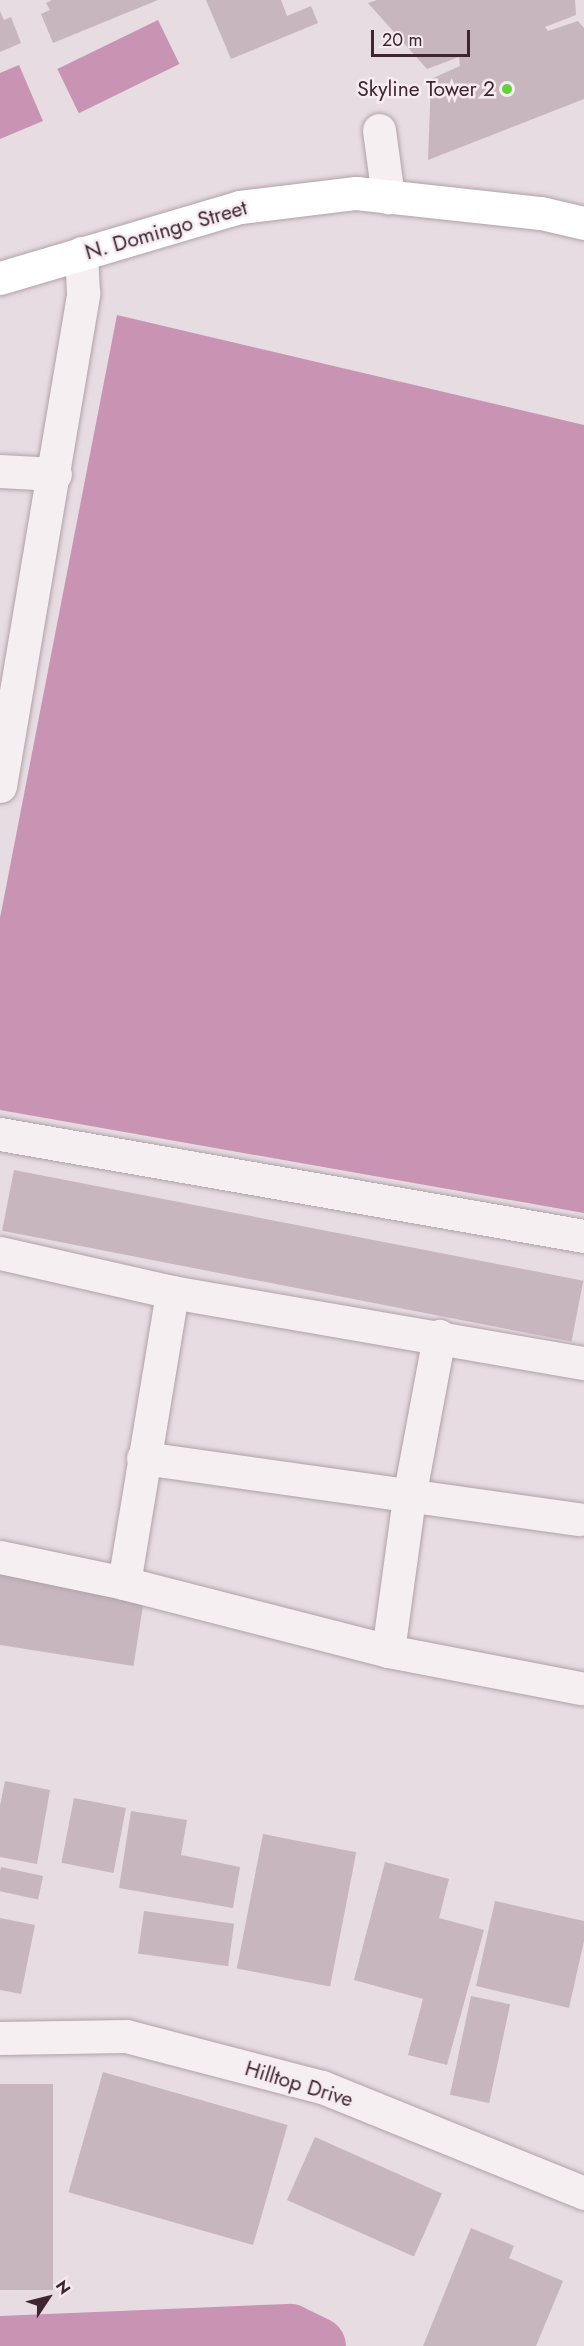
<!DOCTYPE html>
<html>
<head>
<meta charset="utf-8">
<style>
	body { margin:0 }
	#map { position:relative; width:584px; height:2346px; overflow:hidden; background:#e7dce1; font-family:Jost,sans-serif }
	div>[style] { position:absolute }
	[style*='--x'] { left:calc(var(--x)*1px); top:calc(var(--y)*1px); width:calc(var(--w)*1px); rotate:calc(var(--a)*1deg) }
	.water>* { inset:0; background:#c994b3; transform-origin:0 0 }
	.river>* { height:58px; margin:-29px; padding:0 29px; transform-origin:29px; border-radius:29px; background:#c994b3 }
	.building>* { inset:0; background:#c7b6be; transform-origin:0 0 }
	.roads { filter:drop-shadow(0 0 2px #b1a1a8) drop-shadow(0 0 2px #b1a1a8) }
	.minor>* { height:33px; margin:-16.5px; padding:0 16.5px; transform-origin:16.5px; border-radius:16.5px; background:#f5eff2 }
	.major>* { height:33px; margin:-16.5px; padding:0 16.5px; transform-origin:16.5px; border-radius:16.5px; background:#fff }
	.dots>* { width:16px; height:16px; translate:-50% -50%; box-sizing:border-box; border:3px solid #f5ebf0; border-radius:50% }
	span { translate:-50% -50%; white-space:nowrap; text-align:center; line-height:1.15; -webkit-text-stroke:5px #f5ebf0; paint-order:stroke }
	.poi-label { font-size:21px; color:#3e2530 }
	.right { translate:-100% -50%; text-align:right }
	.street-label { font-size:21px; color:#3e2530 }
	.north { position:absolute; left:18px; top:2268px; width:60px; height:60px; -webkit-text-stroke:4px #f5ebf0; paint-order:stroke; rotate:55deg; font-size:16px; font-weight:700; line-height:24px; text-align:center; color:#3e2530 }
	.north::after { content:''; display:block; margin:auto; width:21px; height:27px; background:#3e2530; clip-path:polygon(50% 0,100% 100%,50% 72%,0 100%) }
	.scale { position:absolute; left:371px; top:30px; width:99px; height:27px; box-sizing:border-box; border:3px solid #3e2530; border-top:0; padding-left:8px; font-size:18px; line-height:21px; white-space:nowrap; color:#3e2530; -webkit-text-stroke:4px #f5ebf0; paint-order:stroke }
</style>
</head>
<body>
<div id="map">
	<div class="water">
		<i style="left:158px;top:20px;width:49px;height:112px;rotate:64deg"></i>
		<i style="clip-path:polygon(19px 65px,43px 121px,0 139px,0 73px)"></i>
		<i style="clip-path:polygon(117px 315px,584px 425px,584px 1213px,0 1110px,0 918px)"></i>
	</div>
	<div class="river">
		<i style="--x:0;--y:2345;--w:290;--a:-2.4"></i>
		<i style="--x:290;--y:2333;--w:30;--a:26"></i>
	</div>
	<div class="building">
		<i style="clip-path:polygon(52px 0,158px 0,53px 43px,41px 14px,50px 10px,46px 3px)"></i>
		<i style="clip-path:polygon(206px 0,281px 0,287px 16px,311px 6px,318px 23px,231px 59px)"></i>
		<i style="clip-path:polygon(377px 0,575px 0,576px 15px,545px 27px,548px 31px,578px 21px,584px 28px,584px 99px,428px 160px,431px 79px,460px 66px,459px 57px,427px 69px,368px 3px)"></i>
		<i style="clip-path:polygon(0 11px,4px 20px,11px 17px,21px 43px,0 52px)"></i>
		<i style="left:14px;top:1170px;width:580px;height:62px;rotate:11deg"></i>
		<i style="left:0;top:1569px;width:147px;height:75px;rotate:9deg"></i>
		<i style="clip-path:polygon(5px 1781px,50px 1790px,37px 1864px,0 1857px,0 1806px)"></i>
		<i style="left:74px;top:1798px;width:53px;height:66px;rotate:11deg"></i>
		<i style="clip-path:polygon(131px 1811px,187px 1820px,181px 1855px,240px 1867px,233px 1908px,119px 1888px)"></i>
		<i style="left:263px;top:1834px;width:95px;height:137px;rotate:11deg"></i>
		<i style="clip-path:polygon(385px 1862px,449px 1879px,439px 1918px,484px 1930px,447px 2065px,408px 2055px,423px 1999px,354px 1980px)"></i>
		<i style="left:1px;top:1867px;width:43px;height:24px;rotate:12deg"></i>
		<i style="clip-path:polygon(495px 1901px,584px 1921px,584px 1941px,569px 2008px,476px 1986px)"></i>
		<i style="left:144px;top:1911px;width:91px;height:43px;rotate:8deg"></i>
		<i style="clip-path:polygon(0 1918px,35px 1925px,21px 1994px,0 1990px)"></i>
		<i style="left:471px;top:1996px;width:40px;height:101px;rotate:12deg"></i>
		<i style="left:103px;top:2072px;width:192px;height:125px;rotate:16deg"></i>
		<i style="left:0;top:2084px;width:53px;height:206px"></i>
		<i style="left:315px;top:2137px;width:139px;height:69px;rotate:24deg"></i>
		<i style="clip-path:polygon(471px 2228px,514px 2246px,509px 2258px,563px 2281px,536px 2346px,423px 2346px)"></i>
	</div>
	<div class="roads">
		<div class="minor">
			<i style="--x:379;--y:130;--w:68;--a:82.3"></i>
			<i style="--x:0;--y:471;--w:55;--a:3.1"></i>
			<i style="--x:0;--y:786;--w:500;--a:-80.4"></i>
			<i style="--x:83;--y:293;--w:40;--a:-92.9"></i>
			<i style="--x:0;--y:1134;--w:593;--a:9.91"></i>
			<i style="--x:0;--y:1253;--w:176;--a:12.8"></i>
			<i style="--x:172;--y:1292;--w:418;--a:9.8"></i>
			<i style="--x:143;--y:1458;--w:440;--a:8"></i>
			<i style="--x:0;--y:1557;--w:127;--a:11.8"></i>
			<i style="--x:124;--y:1583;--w:273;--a:14.4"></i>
			<i style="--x:388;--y:1651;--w:197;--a:10.9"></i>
			<i style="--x:124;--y:1583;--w:295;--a:-80.6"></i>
			<i style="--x:388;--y:1651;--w:155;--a:-82.2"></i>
			<i style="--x:409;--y:1497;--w:164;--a:-79.4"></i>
			<i style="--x:0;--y:2038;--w:126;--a:-0.9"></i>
			<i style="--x:126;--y:2036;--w:203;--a:14.6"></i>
			<i style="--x:322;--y:2087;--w:283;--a:22"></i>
		</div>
		<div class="major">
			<i style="--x:0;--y:278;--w:250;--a:-16.5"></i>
			<i style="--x:240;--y:207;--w:117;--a:-6.9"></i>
			<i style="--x:356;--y:193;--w:186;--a:6.2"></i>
			<i style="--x:541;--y:213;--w:44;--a:13.1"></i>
		</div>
	</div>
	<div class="dots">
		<i style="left:507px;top:89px;background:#5ed439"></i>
	</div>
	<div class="poi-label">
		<span class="right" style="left:495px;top:89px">Skyline Tower 2</span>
	</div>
	<div class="street-label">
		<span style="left:166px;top:230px;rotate:-16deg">N. Domingo Street</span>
		<span style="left:299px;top:2084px;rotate:17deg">Hilltop Drive</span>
	</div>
	<div class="north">N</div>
	<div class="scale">20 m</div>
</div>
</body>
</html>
